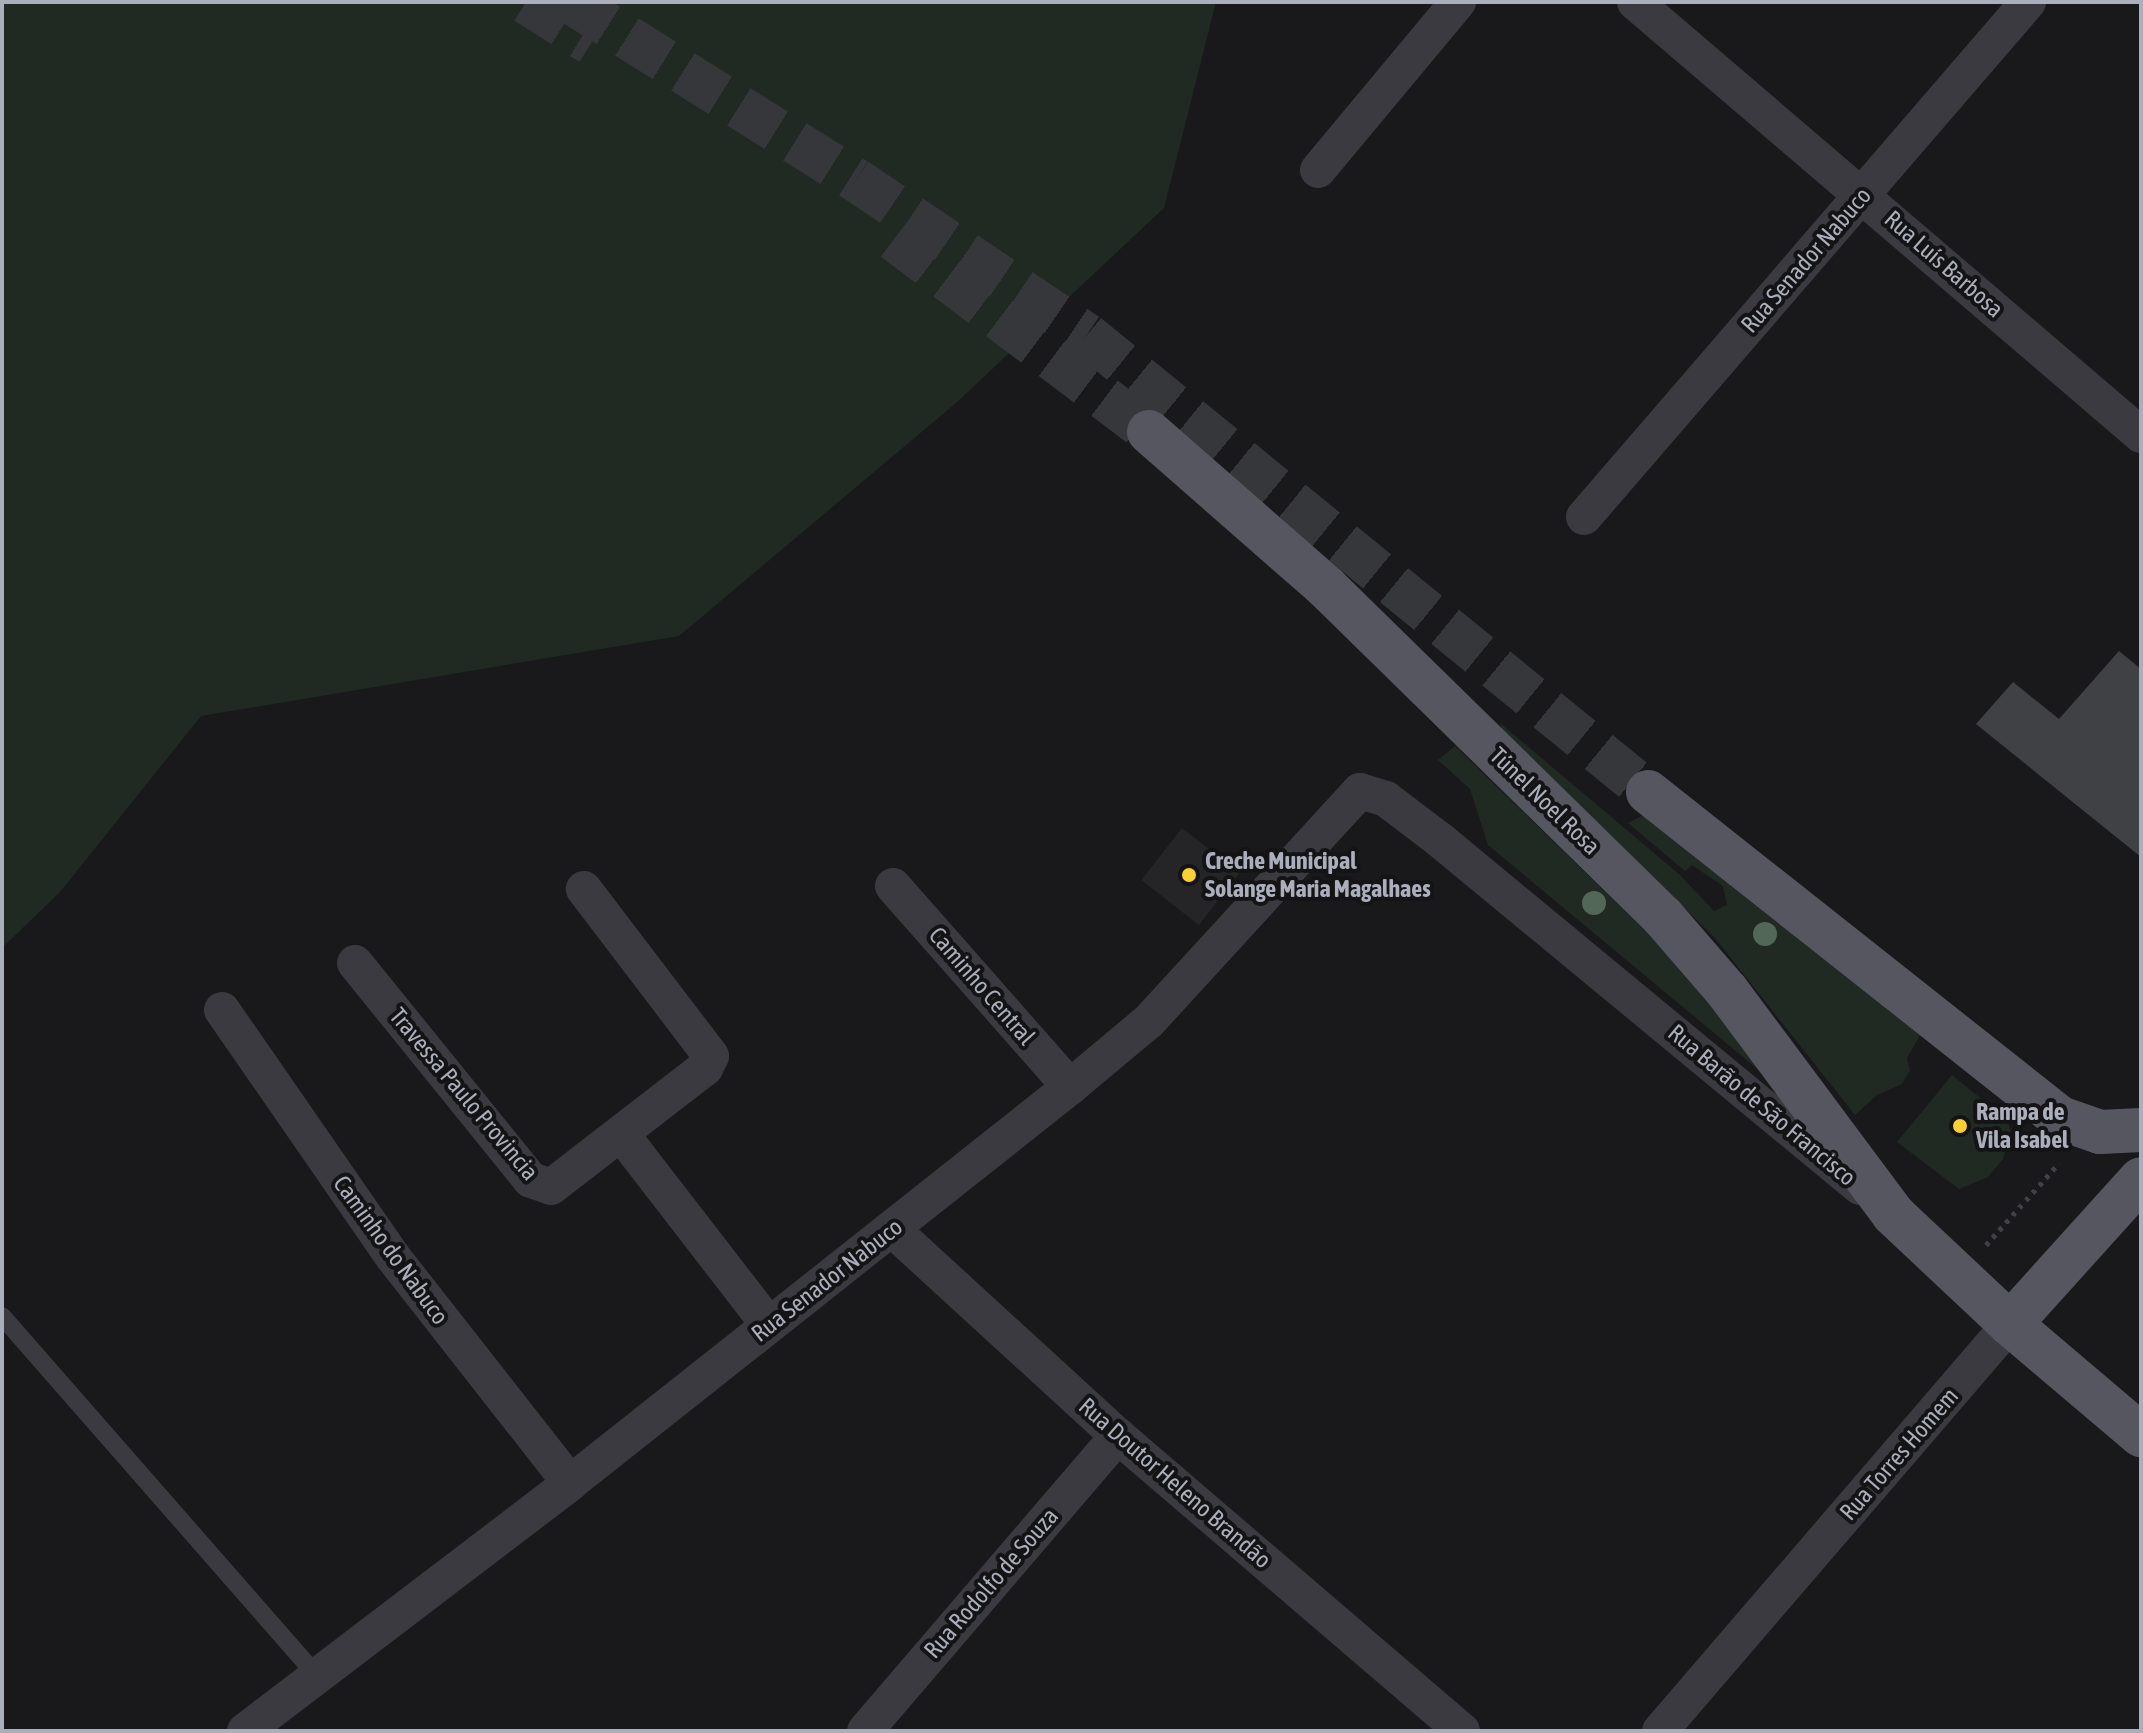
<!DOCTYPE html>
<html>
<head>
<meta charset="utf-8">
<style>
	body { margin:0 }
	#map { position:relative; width:2143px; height:1733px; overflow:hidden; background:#19191b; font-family:"Asap Condensed",sans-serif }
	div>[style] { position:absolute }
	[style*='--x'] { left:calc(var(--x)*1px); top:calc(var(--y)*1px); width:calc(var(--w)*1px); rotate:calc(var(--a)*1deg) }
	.built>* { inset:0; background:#252528; transform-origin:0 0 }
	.green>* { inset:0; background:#202a23 }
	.building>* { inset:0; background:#404145 }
	.primary-tunnel>* { height:44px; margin-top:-22px; transform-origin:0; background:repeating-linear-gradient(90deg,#36373b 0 44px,transparent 0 66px) }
	.path>* { height:5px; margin-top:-2.5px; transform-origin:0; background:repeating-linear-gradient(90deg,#404147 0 4px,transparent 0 10px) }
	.lane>* { height:18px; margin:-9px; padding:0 9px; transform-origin:9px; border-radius:9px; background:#3a3a40 }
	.street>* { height:36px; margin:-18px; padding:0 18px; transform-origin:18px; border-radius:18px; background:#3a3a40 }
	.primary>* { height:44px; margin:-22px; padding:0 22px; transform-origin:22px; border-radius:22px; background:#565660 }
	.trees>* { width:24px; height:24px; margin:-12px; border-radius:50%; background:#526757 }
	.dots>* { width:22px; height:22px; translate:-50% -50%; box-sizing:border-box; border:4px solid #141416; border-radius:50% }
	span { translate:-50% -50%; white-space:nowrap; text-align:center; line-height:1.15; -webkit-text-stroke:8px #141416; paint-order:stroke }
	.street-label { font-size:24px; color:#abaebb }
	.poi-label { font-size:24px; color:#abaebb; font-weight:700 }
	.left { translate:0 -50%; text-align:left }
	.frame { position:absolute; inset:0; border:4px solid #abaebb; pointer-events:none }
</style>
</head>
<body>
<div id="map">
	<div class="built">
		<i style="left:1182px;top:828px;width:73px;height:66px;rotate:38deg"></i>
	</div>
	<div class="green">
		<i style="clip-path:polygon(2px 2px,1216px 2px,1164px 208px,956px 403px,679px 636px,201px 716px,60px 892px,2px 948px)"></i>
		<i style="clip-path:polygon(1500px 723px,1680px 875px,1714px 911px,1727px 905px,1723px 886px,1692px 865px,1685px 871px,1628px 823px,1646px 814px,1923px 1030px,1907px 1058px,1910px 1070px,1902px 1084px,1877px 1095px,1855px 1115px,1715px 938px,1503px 732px)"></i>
		<i style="clip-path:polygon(1455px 746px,1673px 958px,1772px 1081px,1488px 845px,1470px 789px,1438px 760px)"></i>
		<i style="clip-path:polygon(1952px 1075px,2007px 1120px,2011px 1132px,2003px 1159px,1988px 1177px,1959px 1189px,1897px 1142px)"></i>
	</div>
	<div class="building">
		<i style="clip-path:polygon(2119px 651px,2141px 669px,2141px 857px,1976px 724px,2013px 682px,2059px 719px)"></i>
	</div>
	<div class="primary-tunnel">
		<i style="--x:526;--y:2;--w:77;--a:32.2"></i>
		<i style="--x:571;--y:2;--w:336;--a:32"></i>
		<i style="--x:856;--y:180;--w:278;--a:33.9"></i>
		<i style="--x:1087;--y:335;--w:724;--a:39.17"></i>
		<i style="--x:894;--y:239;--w:320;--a:37.1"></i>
	</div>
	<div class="path">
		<i style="--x:1986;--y:1245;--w:110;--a:-48.3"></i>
	</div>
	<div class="lane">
		<i style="--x:2;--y:1316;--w:478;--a:48.8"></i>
	</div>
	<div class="street">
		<i style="--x:1635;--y:2;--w:666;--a:40.55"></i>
		<i style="--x:1318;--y:170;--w:219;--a:-50.2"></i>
		<i style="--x:1584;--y:517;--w:680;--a:-49.23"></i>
		<i style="--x:893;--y:886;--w:268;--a:48.6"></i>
		<i style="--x:355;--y:963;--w:279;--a:51"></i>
		<i style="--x:531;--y:1180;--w:21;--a:19"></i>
		<i style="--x:551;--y:1187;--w:195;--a:-37.7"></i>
		<i style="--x:705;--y:1068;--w:13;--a:-63"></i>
		<i style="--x:711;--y:1056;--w:210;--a:-127.3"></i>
		<i style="--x:222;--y:1010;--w:300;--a:55.3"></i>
		<i style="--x:393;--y:1257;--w:287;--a:51.9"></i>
		<i style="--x:622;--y:1135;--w:240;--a:52.3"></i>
		<i style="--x:893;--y:1230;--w:305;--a:42.5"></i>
		<i style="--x:1118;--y:1436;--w:453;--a:40.6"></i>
		<i style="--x:245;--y:1731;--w:409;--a:-37.3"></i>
		<i style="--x:570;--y:1483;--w:638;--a:-38.38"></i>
		<i style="--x:1070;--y:1087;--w:103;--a:-39.9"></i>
		<i style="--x:1149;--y:1021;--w:312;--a:-47.5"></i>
		<i style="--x:1360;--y:791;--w:27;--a:17"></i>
		<i style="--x:1386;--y:799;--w:68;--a:37.2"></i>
		<i style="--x:1440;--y:840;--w:545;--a:39.56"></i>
		<i style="--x:865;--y:1731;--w:389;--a:-49.4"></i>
		<i style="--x:1660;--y:1731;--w:537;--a:-49.31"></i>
	</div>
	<div class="primary">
		<i style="--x:1149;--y:432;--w:235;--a:41.2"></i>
		<i style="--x:1326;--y:587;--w:472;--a:44.4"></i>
		<i style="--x:1663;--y:917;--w:98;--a:49.1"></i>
		<i style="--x:1727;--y:991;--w:278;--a:53.3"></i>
		<i style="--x:1893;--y:1214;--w:161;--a:43.2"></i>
		<i style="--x:2010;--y:1324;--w:172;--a:40.3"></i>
		<i style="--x:1648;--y:792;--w:525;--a:38.35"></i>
		<i style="--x:2060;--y:1118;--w:42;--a:19.3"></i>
		<i style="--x:2100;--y:1132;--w:41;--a:-2.8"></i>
		<i style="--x:2010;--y:1324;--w:195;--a:-47.9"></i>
	</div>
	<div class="trees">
		<i style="left:1594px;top:903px"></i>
		<i style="left:1765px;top:934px"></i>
	</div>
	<div class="dots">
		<i style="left:1189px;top:875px;background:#f9cf33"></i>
		<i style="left:1960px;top:1126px;background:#f9cf33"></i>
	</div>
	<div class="street-label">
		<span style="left:1806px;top:260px;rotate:-49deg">Rua Senador Nabuco</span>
		<span style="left:1944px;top:264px;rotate:41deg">Rua Luís Barbosa</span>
		<span style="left:1545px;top:801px;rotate:44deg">Túnel Noel Rosa</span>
		<span style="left:982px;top:986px;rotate:49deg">Caminho Central</span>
		<span style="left:464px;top:1094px;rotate:50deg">Travessa Paulo Provincia</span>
		<span style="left:1762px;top:1105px;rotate:40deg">Rua Barão de São Francisco</span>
		<span style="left:391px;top:1250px;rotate:54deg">Caminho do Nabuco</span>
		<span style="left:827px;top:1280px;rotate:-38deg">Rua Senador Nabuco</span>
		<span style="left:1899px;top:1454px;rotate:-49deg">Rua Torres Homem</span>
		<span style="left:1175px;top:1483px;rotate:41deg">Rua Doutor Heleno Brandão</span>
		<span style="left:991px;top:1583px;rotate:-49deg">Rua Rodolfo de Souza</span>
	</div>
	<div class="poi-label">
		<span class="left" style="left:1205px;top:875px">Creche Municipal<br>Solange Maria Magalhaes</span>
		<span class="left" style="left:1976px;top:1126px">Rampa de<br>Vila Isabel</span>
	</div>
	<div class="frame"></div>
</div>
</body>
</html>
